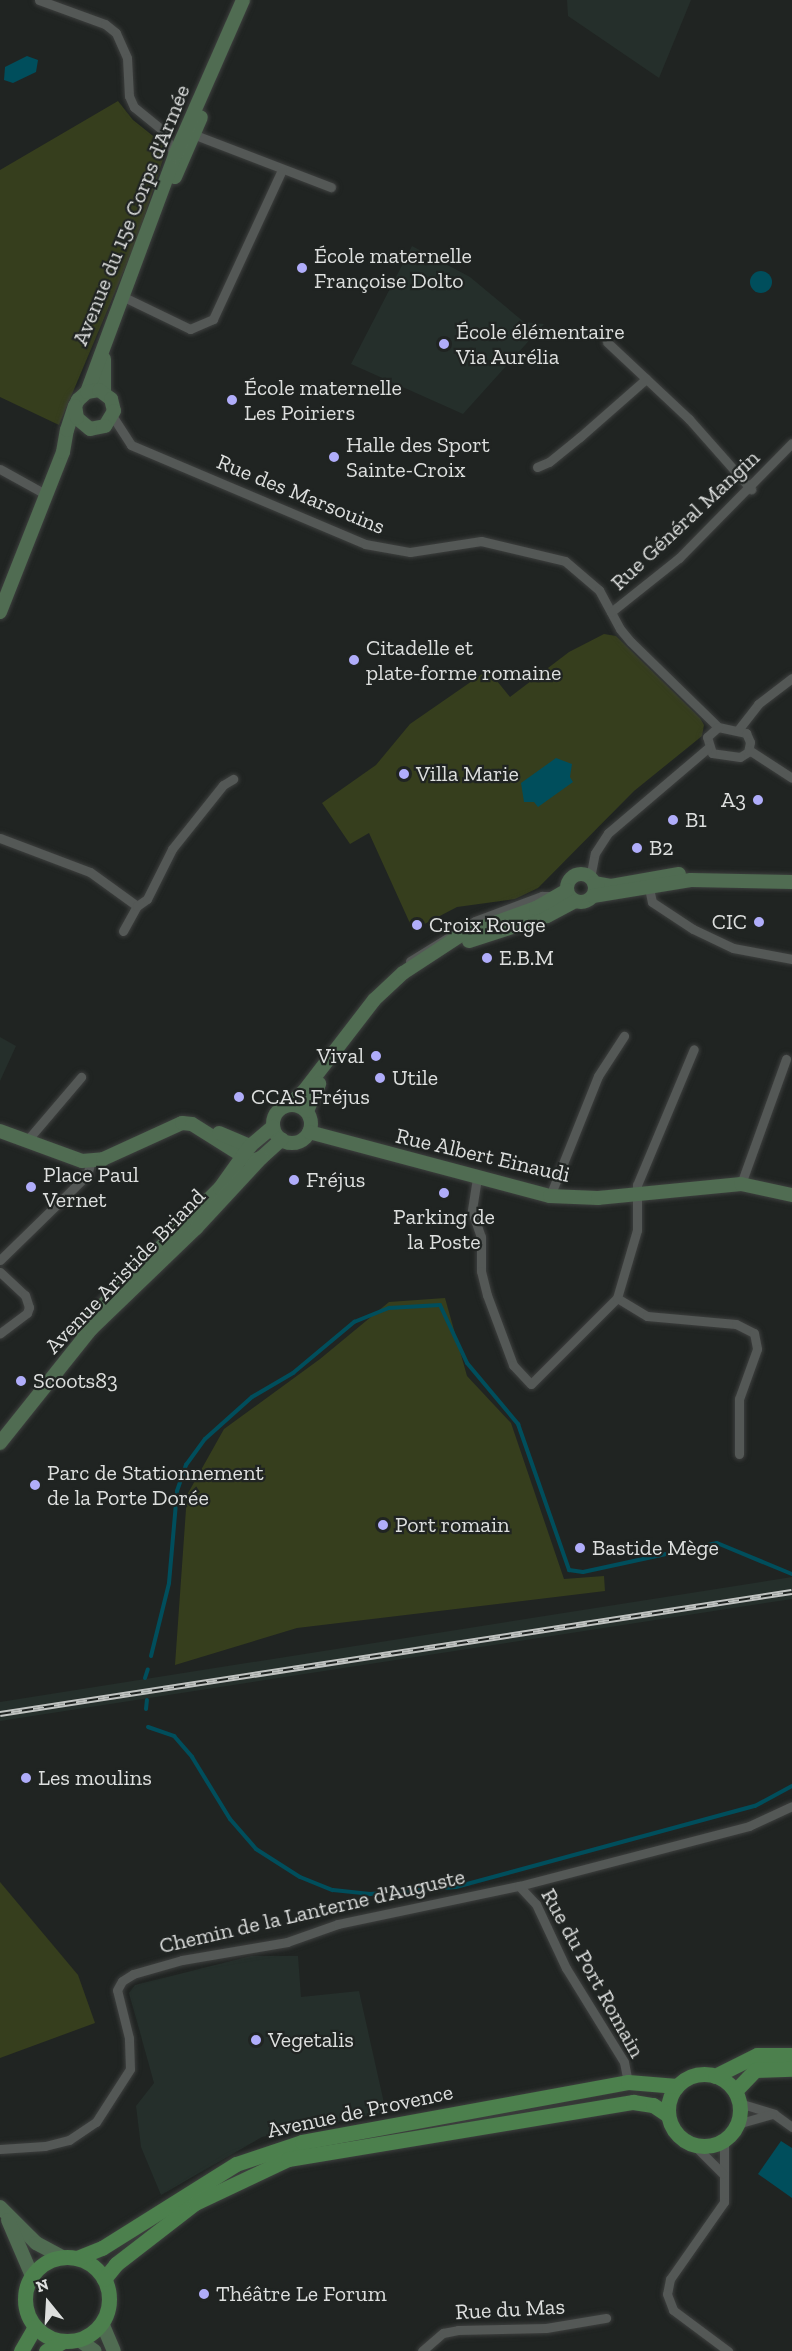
<!DOCTYPE html>
<html>
<head>
<meta charset="utf-8">
<style>
	body { margin:0 }
	#map { position:relative; width:792px; height:2351px; overflow:hidden; background:#202422; font-family:"Zilla Slab",serif }
	div>[style] { position:absolute }
	[style*='--x'] { left:calc(var(--x)*1px); top:calc(var(--y)*1px); width:calc(var(--w)*1px); rotate:calc(var(--a)*1deg) }
	.built>* { inset:0; background:#252f2b }
	.green>* { inset:0; background:#363e1d }
	.water>* { inset:0; background:#004e5c }
	.round { border-radius:50% }
	.stream>* { height:4px; margin:-2px; padding:0 2px; transform-origin:2px; border-radius:2px; background:#004e5c }
	.roads { filter:drop-shadow(0 0 2px #3d3f3e) drop-shadow(0 0 2px #3d3f3e) }
	.street>* { height:9px; margin:-4.5px; padding:0 4.5px; transform-origin:4.5px; border-radius:4.5px; background:#545856 }
	.secondary>* { height:14px; margin:-7px; padding:0 7px; transform-origin:7px; border-radius:7px; background:#506c52 }
	.secondary>.ring { margin:-7px; padding:0; box-sizing:content-box; background:none; border:14px solid #506c52; border-radius:50% }
	.primary>* { height:15px; margin:-7.5px; padding:0 7.5px; transform-origin:7.5px; border-radius:7.5px; background:#4c804d }
	.primary>.ring { margin:-7.5px; padding:0; box-sizing:content-box; background:none; border:15px solid #4c804d; border-radius:50% }
	.rail>* { height:6px; margin-top:-3px; transform-origin:0; background:repeating-linear-gradient(90deg,#202422 0 11px,#c0c3c1 0 22px); box-sizing:border-box; border-block:2px solid #c0c3c1 }
	.dots>* { width:16px; height:16px; translate:-50% -50%; box-sizing:border-box; border:3px solid #202422; border-radius:50% }
	span { translate:-50% -50%; white-space:nowrap; text-align:center; line-height:1.15; -webkit-text-stroke:4.5px #202422; paint-order:stroke }
	.street-label { font-size:22px; color:#dddfde }
	.poi-label { font-size:22px; color:#dddfde }
	.left { translate:0 -50%; text-align:left }
	.right { translate:-100% -50%; text-align:right }
	.north { position:absolute; left:18px; top:2273px; width:60px; height:60px; -webkit-text-stroke:4px #202422; paint-order:stroke; rotate:342deg; font-size:16px; font-weight:700; line-height:24px; text-align:center; color:#dddfde }
	.north::after { content:''; display:block; margin:auto; width:21px; height:27px; background:#dddfde; clip-path:polygon(50% 0,100% 100%,50% 72%,0 100%) }
</style>
</head>
<body>
<div id="map">
	<div class="built">
		<i style="clip-path:polygon(567px 0,691px 0,659px 78px,568px 16px)"></i>
		<i style="clip-path:polygon(412px 246px,470px 277px,524px 322px,544px 324px,463px 414px,351px 364px)"></i>
		<i style="clip-path:polygon(0 1037px,16px 1046px,0 1081px)"></i>
		<i style="clip-path:polygon(792px 1577px,792px 1599px,0 1721px,0 1702px)"></i>
		<i style="clip-path:polygon(251px 1956px,298px 1956px,301px 1997px,359px 1991px,386px 2112px,262px 2137px,161px 2195px,141px 2147px,136px 2106px,154px 2083px,129px 1993px,135px 1985px)"></i>
	</div>
	<div class="green">
		<i style="clip-path:polygon(118px 101px,133px 120px,167px 147px,137px 240px,59px 425px,0 397px,0 170px)"></i>
		<i style="clip-path:polygon(604px 634px,616px 636px,700px 718px,704px 725px,702px 736px,634px 791px,538px 888px,515px 899px,457px 907px,413px 930px,369px 833px,350px 844px,322px 803px,376px 765px,410px 724px,488px 670px,510px 697px,569px 652px)"></i>
		<i style="clip-path:polygon(445px 1298px,467px 1376px,511px 1423px,564px 1579px,604px 1576px,605px 1591px,297px 1628px,175px 1665px,187px 1495px,224px 1429px,320px 1359px,389px 1302px)"></i>
		<i style="clip-path:polygon(0 1882px,78px 1975px,95px 2023px,0 2058px)"></i>
	</div>
	<div class="water">
		<i style="clip-path:polygon(27px 56px,38px 60px,36px 72px,13px 83px,4px 80px,5px 67px)"></i>
		<i class="round" style="left:750px;top:271px;width:22px;height:22px"></i>
		<i style="clip-path:polygon(556px 758px,572px 764px,570px 777px,573px 782px,538px 807px,534px 802px,524px 802px,521px 783px)"></i>
		<i style="clip-path:polygon(781px 2141px,792px 2148px,792px 2198px,758px 2174px)"></i>
	</div>
	<div class="stream">
		<i style="--x:151;--y:1656;--w:75;--a:-76.1"></i>
		<i style="--x:169;--y:1583;--w:92;--a:-85"></i>
		<i style="--x:177;--y:1491;--w:28;--a:-71"></i>
		<i style="--x:186;--y:1465;--w:32;--a:-54"></i>
		<i style="--x:205;--y:1439;--w:63;--a:-41.8"></i>
		<i style="--x:252;--y:1397;--w:48;--a:-30.3"></i>
		<i style="--x:293;--y:1373;--w:80;--a:-39.9"></i>
		<i style="--x:354;--y:1322;--w:38;--a:-22"></i>
		<i style="--x:389;--y:1308;--w:51;--a:-3.4"></i>
		<i style="--x:440;--y:1305;--w:64;--a:65"></i>
		<i style="--x:467;--y:1363;--w:80;--a:50.1"></i>
		<i style="--x:518;--y:1424;--w:155;--a:70.7"></i>
		<i style="--x:569;--y:1570;--w:14;--a:8"></i>
		<i style="--x:583;--y:1572;--w:137;--a:-12.2"></i>
		<i style="--x:717;--y:1543;--w:81;--a:22.5"></i>
		<i style="--x:145;--y:1678;--w:9;--a:-72"></i>
		<i style="--x:146;--y:1709;--w:9;--a:-84"></i>
		<i style="--x:148;--y:1727;--w:28;--a:19"></i>
		<i style="--x:174;--y:1736;--w:28;--a:49"></i>
		<i style="--x:192;--y:1757;--w:73;--a:58.5"></i>
		<i style="--x:230;--y:1819;--w:40;--a:49"></i>
		<i style="--x:256;--y:1849;--w:52;--a:32.5"></i>
		<i style="--x:300;--y:1877;--w:35;--a:22"></i>
		<i style="--x:333;--y:1890;--w:37;--a:6"></i>
		<i style="--x:370;--y:1894;--w:86;--a:-4.7"></i>
		<i style="--x:456;--y:1887;--w:310;--a:-15.2"></i>
		<i style="--x:755;--y:1806;--w:42;--a:-28.4"></i>
	</div>
	<div class="roads">
		<div class="street">
			<i style="--x:39;--y:0;--w:70;--a:20"></i>
			<i style="--x:105;--y:24;--w:14;--a:39"></i>
			<i style="--x:116;--y:33;--w:27;--a:66"></i>
			<i style="--x:127;--y:58;--w:38;--a:87"></i>
			<i style="--x:129;--y:96;--w:12;--a:66"></i>
			<i style="--x:134;--y:107;--w:36;--a:39"></i>
			<i style="--x:162;--y:130;--w:28;--a:63"></i>
			<i style="--x:190;--y:133;--w:151;--a:21"></i>
			<i style="--x:128;--y:299;--w:69;--a:25.8"></i>
			<i style="--x:190;--y:329;--w:25;--a:-23"></i>
			<i style="--x:213;--y:319;--w:164;--a:-65.2"></i>
			<i style="--x:607;--y:342;--w:112;--a:43.2"></i>
			<i style="--x:689;--y:419;--w:94;--a:48.5"></i>
			<i style="--x:113;--y:417;--w:33;--a:57"></i>
			<i style="--x:131;--y:445;--w:254;--a:22.9"></i>
			<i style="--x:365;--y:544;--w:46;--a:10.1"></i>
			<i style="--x:410;--y:552;--w:72;--a:-8.8"></i>
			<i style="--x:481;--y:541;--w:86;--a:13.4"></i>
			<i style="--x:565;--y:561;--w:45;--a:40.5"></i>
			<i style="--x:599;--y:590;--w:44;--a:61.7"></i>
			<i style="--x:620;--y:629;--w:17;--a:50"></i>
			<i style="--x:631;--y:642;--w:122;--a:44.3"></i>
			<i style="--x:537;--y:467;--w:13;--a:-23"></i>
			<i style="--x:549;--y:462;--w:40;--a:-39"></i>
			<i style="--x:580;--y:437;--w:88;--a:-41.3"></i>
			<i style="--x:0;--y:469;--w:54;--a:29"></i>
			<i style="--x:611;--y:612;--w:87;--a:-38.5"></i>
			<i style="--x:679;--y:558;--w:161;--a:-45.5"></i>
			<i style="--x:718;--y:727;--w:29;--a:12"></i>
			<i style="--x:746;--y:733;--w:10;--a:66"></i>
			<i style="--x:750;--y:742;--w:10;--a:101"></i>
			<i style="--x:748;--y:752;--w:9;--a:148"></i>
			<i style="--x:740;--y:757;--w:28;--a:-172"></i>
			<i style="--x:712;--y:753;--w:17;--a:-107"></i>
			<i style="--x:707;--y:737;--w:15;--a:-42"></i>
			<i style="--x:738;--y:730;--w:33;--a:-52"></i>
			<i style="--x:758;--y:704;--w:43;--a:-37.4"></i>
			<i style="--x:749;--y:750;--w:51;--a:33.1"></i>
			<i style="--x:0;--y:838;--w:96;--a:20.7"></i>
			<i style="--x:90;--y:872;--w:58;--a:35.9"></i>
			<i style="--x:590;--y:878;--w:25;--a:-79"></i>
			<i style="--x:595;--y:853;--w:24;--a:-57"></i>
			<i style="--x:608;--y:833;--w:131;--a:-40.4"></i>
			<i style="--x:649;--y:888;--w:14;--a:78"></i>
			<i style="--x:652;--y:902;--w:49;--a:33.4"></i>
			<i style="--x:693;--y:929;--w:44;--a:25.4"></i>
			<i style="--x:733;--y:948;--w:60;--a:10.6"></i>
			<i style="--x:123;--y:931;--w:29;--a:-61"></i>
			<i style="--x:137;--y:906;--w:12;--a:-35"></i>
			<i style="--x:147;--y:899;--w:56;--a:-63.4"></i>
			<i style="--x:172;--y:849;--w:82;--a:-51.4"></i>
			<i style="--x:223;--y:785;--w:12;--a:-31"></i>
			<i style="--x:410;--y:961;--w:76;--a:-31.6"></i>
			<i style="--x:475;--y:921;--w:72;--a:-20.5"></i>
			<i style="--x:542;--y:896;--w:11;--a:0"></i>
			<i style="--x:30;--y:1137;--w:79;--a:-49.6"></i>
			<i style="--x:477;--y:1178;--w:33;--a:99"></i>
			<i style="--x:472;--y:1211;--w:28;--a:71"></i>
			<i style="--x:481;--y:1237;--w:34;--a:90"></i>
			<i style="--x:481;--y:1271;--w:25;--a:76"></i>
			<i style="--x:487;--y:1295;--w:75;--a:69.6"></i>
			<i style="--x:513;--y:1365;--w:26;--a:47"></i>
			<i style="--x:531;--y:1384;--w:122;--a:-45"></i>
			<i style="--x:617;--y:1298;--w:35;--a:31"></i>
			<i style="--x:647;--y:1316;--w:89;--a:5.1"></i>
			<i style="--x:736;--y:1324;--w:20;--a:27"></i>
			<i style="--x:754;--y:1333;--w:16;--a:79"></i>
			<i style="--x:757;--y:1349;--w:53;--a:109.8"></i>
			<i style="--x:739;--y:1399;--w:55;--a:90"></i>
			<i style="--x:741;--y:1184;--w:133;--a:-70.2"></i>
			<i style="--x:550;--y:1196;--w:129;--a:-68.2"></i>
			<i style="--x:598;--y:1076;--w:48;--a:-57"></i>
			<i style="--x:0;--y:1260;--w:122;--a:-44.3"></i>
			<i style="--x:87;--y:1175;--w:15;--a:-74"></i>
			<i style="--x:0;--y:1272;--w:34;--a:43"></i>
			<i style="--x:25;--y:1295;--w:13;--a:72"></i>
			<i style="--x:29;--y:1307;--w:6;--a:108"></i>
			<i style="--x:27;--y:1313;--w:34;--a:143"></i>
			<i style="--x:617;--y:1298;--w:71;--a:-73.6"></i>
			<i style="--x:637;--y:1230;--w:45;--a:-90"></i>
			<i style="--x:637;--y:1185;--w:147;--a:-67.3"></i>
			<i style="--x:519;--y:1886;--w:25;--a:47"></i>
			<i style="--x:536;--y:1904;--w:71;--a:64.9"></i>
			<i style="--x:566;--y:1968;--w:110;--a:58.3"></i>
			<i style="--x:624;--y:2062;--w:20;--a:79"></i>
			<i style="--x:739;--y:2103;--w:37;--a:17"></i>
			<i style="--x:774;--y:2114;--w:22;--a:36"></i>
			<i style="--x:737;--y:2124;--w:36;--a:-16"></i>
			<i style="--x:724;--y:2140;--w:62;--a:90"></i>
			<i style="--x:724;--y:2202;--w:94;--a:125"></i>
			<i style="--x:670;--y:2279;--w:15;--a:101"></i>
			<i style="--x:667;--y:2294;--w:17;--a:69"></i>
			<i style="--x:673;--y:2310;--w:69;--a:36.7"></i>
			<i style="--x:694;--y:2145;--w:40;--a:45"></i>
			<i style="--x:0;--y:2149;--w:45;--a:-3.8"></i>
			<i style="--x:45;--y:2146;--w:25;--a:-14"></i>
			<i style="--x:69;--y:2140;--w:32;--a:-34"></i>
			<i style="--x:96;--y:2122;--w:63;--a:-57.3"></i>
			<i style="--x:130;--y:2069;--w:31;--a:-92"></i>
			<i style="--x:129;--y:2038;--w:49;--a:-104"></i>
			<i style="--x:117;--y:1990;--w:10;--a:-61"></i>
			<i style="--x:122;--y:1981;--w:13;--a:-32"></i>
			<i style="--x:133;--y:1974;--w:51;--a:-15.9"></i>
			<i style="--x:182;--y:1960;--w:107;--a:-9.7"></i>
			<i style="--x:287;--y:1942;--w:54;--a:-19.4"></i>
			<i style="--x:338;--y:1924;--w:185;--a:-11.9"></i>
			<i style="--x:519;--y:1886;--w:238;--a:-14.6"></i>
			<i style="--x:749;--y:1826;--w:47;--a:-24.9"></i>
			<i style="--x:422;--y:2351;--w:28;--a:-41"></i>
			<i style="--x:443;--y:2333;--w:15;--a:-11"></i>
			<i style="--x:458;--y:2330;--w:88;--a:-1.3"></i>
			<i style="--x:546;--y:2328;--w:61;--a:-9.5"></i>
		</div>
		<div class="secondary">
			<i style="--x:175;--y:177;--w:65;--a:-66.6"></i>
			<i style="--x:104;--y:359;--w:34;--a:90"></i>
			<i style="--x:87;--y:392;--w:253;--a:-69.6"></i>
			<i style="--x:175;--y:155;--w:169;--a:-66.3"></i>
			<i style="--x:0;--y:612;--w:172;--a:-68.5"></i>
			<i style="--x:63;--y:452;--w:22;--a:-80"></i>
			<i style="--x:67;--y:430;--w:25;--a:-72"></i>
			<i style="--x:75;--y:406;--w:7;--a:-63"></i>
			<i style="--x:78;--y:400;--w:12;--a:-42"></i>
			<i style="--x:87;--y:392;--w:12;--a:-9"></i>
			<i style="--x:99;--y:390;--w:15;--a:37"></i>
			<i style="--x:111;--y:399;--w:12;--a:76"></i>
			<i style="--x:114;--y:411;--w:17;--a:121"></i>
			<i style="--x:105;--y:426;--w:15;--a:169"></i>
			<i style="--x:90;--y:429;--w:17;--a:-140"></i>
			<i style="--x:77;--y:418;--w:12;--a:-99"></i>
			<i class="ring" style="left:567px;top:874px;width:14px;height:14px"></i>
			<i style="--x:594;--y:883;--w:17;--a:10"></i>
			<i style="--x:611;--y:886;--w:69;--a:-10"></i>
			<i style="--x:593;--y:896;--w:99;--a:-9.3"></i>
			<i style="--x:691;--y:880;--w:101;--a:1.1"></i>
			<i style="--x:469;--y:941;--w:82;--a:-17.8"></i>
			<i style="--x:547;--y:916;--w:32;--a:-28"></i>
			<i style="--x:289;--y:1105;--w:21;--a:-43"></i>
			<i style="--x:304;--y:1091;--w:115;--a:-52.4"></i>
			<i style="--x:374;--y:1000;--w:40;--a:-43"></i>
			<i style="--x:403;--y:973;--w:69;--a:-33.2"></i>
			<i style="--x:461;--y:935;--w:80;--a:-19.8"></i>
			<i style="--x:536;--y:908;--w:36;--a:-30"></i>
			<i class="ring" style="left:273px;top:1105px;width:24px;height:24px"></i>
			<i style="--x:307;--y:1111;--w:30;--a:-66"></i>
			<i style="--x:0;--y:1131;--w:87;--a:20.1"></i>
			<i style="--x:82;--y:1161;--w:21;--a:-5"></i>
			<i style="--x:103;--y:1159;--w:87;--a:-24.5"></i>
			<i style="--x:182;--y:1123;--w:10;--a:6"></i>
			<i style="--x:192;--y:1124;--w:70;--a:32.1"></i>
			<i style="--x:251;--y:1161;--w:10;--a:-17"></i>
			<i style="--x:261;--y:1158;--w:28;--a:-42"></i>
			<i style="--x:309;--y:1132;--w:249;--a:14.9"></i>
			<i style="--x:550;--y:1196;--w:48;--a:2.4"></i>
			<i style="--x:598;--y:1198;--w:144;--a:-5.6"></i>
			<i style="--x:741;--y:1184;--w:52;--a:12.2"></i>
			<i style="--x:219;--y:1133;--w:34;--a:23"></i>
			<i style="--x:250;--y:1146;--w:30;--a:-40"></i>
			<i style="--x:80;--y:1328;--w:198;--a:-45"></i>
			<i style="--x:220;--y:1188;--w:52;--a:-54.5"></i>
			<i style="--x:0;--y:1443;--w:146;--a:-51.4"></i>
			<i style="--x:91;--y:1329;--w:146;--a:-43.9"></i>
			<i style="--x:196;--y:1228;--w:96;--a:-47.1"></i>
			<i style="--x:0;--y:2207;--w:51;--a:45"></i>
			<i style="--x:36;--y:2243;--w:30;--a:28"></i>
			<i style="--x:8;--y:2220;--w:61;--a:66.8"></i>
			<i style="--x:102;--y:2323;--w:30;--a:67"></i>
			<i style="--x:79;--y:2340;--w:19;--a:35"></i>
		</div>
		<div class="primary">
			<i class="ring" style="left:668px;top:2074px;width:57px;height:57px"></i>
			<i style="--x:715;--y:2076;--w:47;--a:-26.6"></i>
			<i style="--x:757;--y:2055;--w:35;--a:0"></i>
			<i style="--x:735;--y:2091;--w:29;--a:-46"></i>
			<i style="--x:755;--y:2070;--w:37;--a:-2"></i>
			<i class="ring" style="left:25px;top:2257px;width:69px;height:69px"></i>
			<i style="--x:77;--y:2258;--w:27;--a:-22"></i>
			<i style="--x:102;--y:2248;--w:158;--a:-32.1"></i>
			<i style="--x:236;--y:2164;--w:70;--a:-18.4"></i>
			<i style="--x:302;--y:2142;--w:331;--a:-10.4"></i>
			<i style="--x:628;--y:2082;--w:49;--a:4.7"></i>
			<i style="--x:104;--y:2279;--w:19;--a:-51"></i>
			<i style="--x:116;--y:2264;--w:100;--a:-37.7"></i>
			<i style="--x:195;--y:2203;--w:103;--a:-25.3"></i>
			<i style="--x:288;--y:2159;--w:350;--a:-9.4"></i>
			<i style="--x:633;--y:2102;--w:20;--a:9"></i>
			<i style="--x:653;--y:2105;--w:18;--a:34"></i>
			<i style="--x:21;--y:2351;--w:28;--a:-60"></i>
			<i style="--x:46;--y:2351;--w:20;--a:-30"></i>
		</div>
	</div>
	<div class="rail">
		<i style="--x:0;--y:1714;--w:801;--a:-8.76"></i>
	</div>
	<div class="dots">
		<i style="left:302px;top:268px;background:#b0adfa"></i>
		<i style="left:444px;top:344px;background:#b0adfa"></i>
		<i style="left:232px;top:400px;background:#b0adfa"></i>
		<i style="left:334px;top:457px;background:#b0adfa"></i>
		<i style="left:354px;top:660px;background:#b0adfa"></i>
		<i style="left:404px;top:774px;background:#b0adfa"></i>
		<i style="left:758px;top:800px;background:#b0adfa"></i>
		<i style="left:673px;top:820px;background:#b0adfa"></i>
		<i style="left:637px;top:848px;background:#b0adfa"></i>
		<i style="left:759px;top:922px;background:#b0adfa"></i>
		<i style="left:417px;top:925px;background:#b0adfa"></i>
		<i style="left:487px;top:958px;background:#b0adfa"></i>
		<i style="left:376px;top:1056px;background:#b0adfa"></i>
		<i style="left:380px;top:1078px;background:#b0adfa"></i>
		<i style="left:239px;top:1097px;background:#b0adfa"></i>
		<i style="left:294px;top:1180px;background:#b0adfa"></i>
		<i style="left:31px;top:1187px;background:#b0adfa"></i>
		<i style="left:444px;top:1193px;background:#b0adfa"></i>
		<i style="left:21px;top:1381px;background:#b0adfa"></i>
		<i style="left:35px;top:1485px;background:#b0adfa"></i>
		<i style="left:383px;top:1525px;background:#b0adfa"></i>
		<i style="left:580px;top:1548px;background:#b0adfa"></i>
		<i style="left:26px;top:1778px;background:#b0adfa"></i>
		<i style="left:256px;top:2040px;background:#b0adfa"></i>
		<i style="left:204px;top:2294px;background:#b0adfa"></i>
	</div>
	<div class="street-label">
		<span style="left:131px;top:215px;rotate:-68deg">Avenue du 15e Corps d'Armée</span>
		<span style="left:301px;top:494px;rotate:22deg">Rue des Marsouins</span>
		<span style="left:685px;top:520px;rotate:-43deg">Rue Général Mangin</span>
		<span style="left:483px;top:1155px;rotate:13deg">Rue Albert Einaudi</span>
		<span style="left:125px;top:1271px;rotate:-46deg">Avenue Aristide Briand</span>
		<span style="left:312px;top:1911px;rotate:-13deg">Chemin de la Lanterne d'Auguste</span>
		<span style="left:593px;top:1973px;rotate:61deg">Rue du Port Romain</span>
		<span style="left:360px;top:2111px;rotate:-12deg">Avenue de Provence</span>
		<span style="left:510px;top:2309px;rotate:-3deg">Rue du Mas</span>
	</div>
	<div class="poi-label">
		<span class="left" style="left:314px;top:268px">École maternelle<br>Françoise Dolto</span>
		<span class="left" style="left:456px;top:344px">École élémentaire<br>Via Aurélia</span>
		<span class="left" style="left:244px;top:400px">École maternelle<br>Les Poiriers</span>
		<span class="left" style="left:346px;top:457px">Halle des Sport<br>Sainte-Croix</span>
		<span class="left" style="left:366px;top:660px">Citadelle et<br>plate-forme romaine</span>
		<span class="left" style="left:416px;top:774px">Villa Marie</span>
		<span class="right" style="left:746px;top:800px">A3</span>
		<span class="left" style="left:685px;top:820px">B1</span>
		<span class="left" style="left:649px;top:848px">B2</span>
		<span class="right" style="left:747px;top:922px">CIC</span>
		<span class="left" style="left:429px;top:925px">Croix Rouge</span>
		<span class="left" style="left:499px;top:958px">E.B.M</span>
		<span class="right" style="left:364px;top:1056px">Vival</span>
		<span class="left" style="left:392px;top:1078px">Utile</span>
		<span class="left" style="left:251px;top:1097px">CCAS Fréjus</span>
		<span class="left" style="left:43px;top:1187px">Place Paul<br>Vernet</span>
		<span class="left" style="left:306px;top:1180px">Fréjus</span>
		<span style="left:444px;top:1229px">Parking de<br>la Poste</span>
		<span class="left" style="left:33px;top:1381px">Scoots83</span>
		<span class="left" style="left:47px;top:1485px">Parc de Stationnement<br>de la Porte Dorée</span>
		<span class="left" style="left:395px;top:1525px">Port romain</span>
		<span class="left" style="left:592px;top:1548px">Bastide Mège</span>
		<span class="left" style="left:38px;top:1778px">Les moulins</span>
		<span class="left" style="left:268px;top:2040px">Vegetalis</span>
		<span class="left" style="left:216px;top:2294px">Théâtre Le Forum</span>
	</div>
	<div class="north">N</div>
</div>
</body>
</html>
